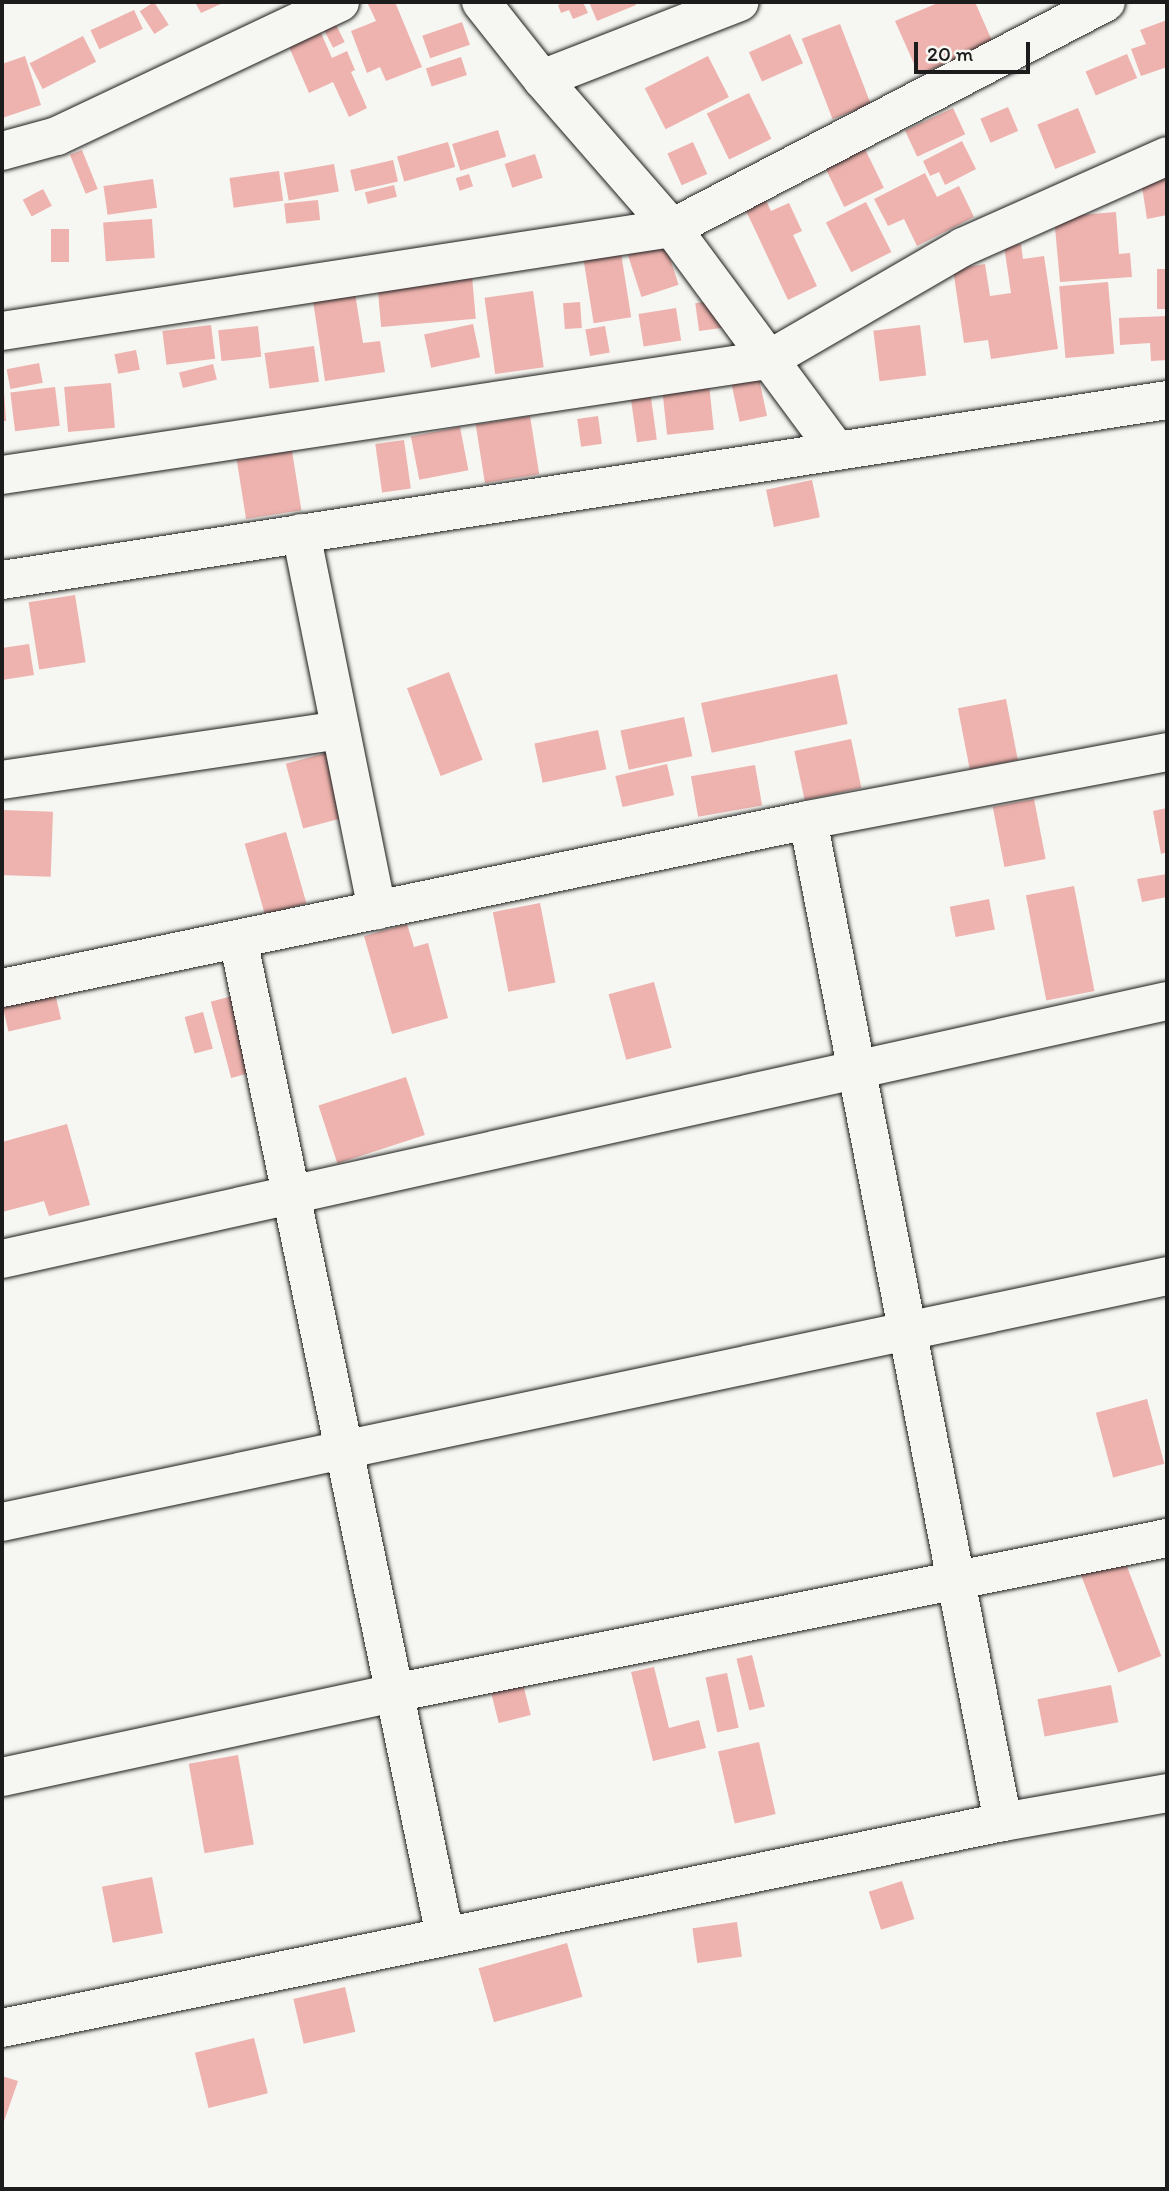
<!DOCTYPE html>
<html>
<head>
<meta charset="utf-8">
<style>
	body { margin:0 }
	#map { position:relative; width:1169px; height:2191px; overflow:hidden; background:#f6f6f2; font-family:Itim,sans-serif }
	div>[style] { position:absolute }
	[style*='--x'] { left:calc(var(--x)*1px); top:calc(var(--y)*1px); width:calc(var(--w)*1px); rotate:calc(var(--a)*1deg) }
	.building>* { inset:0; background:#eeb3ae; transform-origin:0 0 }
	.roads { filter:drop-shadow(0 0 2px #1c1c1c) drop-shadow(0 0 2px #1c1c1c) }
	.street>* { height:38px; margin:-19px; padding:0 19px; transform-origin:19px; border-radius:19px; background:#f6f6f2 }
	span { translate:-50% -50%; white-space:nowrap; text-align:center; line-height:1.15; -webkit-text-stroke:7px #f6f6f2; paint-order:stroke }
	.frame { position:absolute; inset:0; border:4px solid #1c1c1c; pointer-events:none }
	.scale { position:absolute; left:914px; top:42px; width:116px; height:32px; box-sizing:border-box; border:4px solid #1c1c1c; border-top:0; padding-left:9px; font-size:21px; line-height:24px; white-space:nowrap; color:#1c1c1c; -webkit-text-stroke:5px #f6f6f2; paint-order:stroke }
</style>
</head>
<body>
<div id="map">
	<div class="building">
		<i style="left:154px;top:2px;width:27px;height:17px;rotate:57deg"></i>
		<i style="clip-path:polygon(195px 2px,225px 2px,201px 13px)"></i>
		<i style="clip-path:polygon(374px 2px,395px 2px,422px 67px,386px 81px,380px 67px,367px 73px,351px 31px,376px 21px,368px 4px)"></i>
		<i style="clip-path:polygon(566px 2px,583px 2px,588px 13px,573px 19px,569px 10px,561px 13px,558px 5px)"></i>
		<i style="clip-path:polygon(589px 2px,635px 2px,636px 5px,597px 21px)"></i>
		<i style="clip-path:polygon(940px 2px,975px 2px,993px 43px,919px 75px,895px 21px)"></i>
		<i style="left:134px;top:10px;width:21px;height:48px;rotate:65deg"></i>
		<i style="left:332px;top:17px;width:28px;height:13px;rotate:63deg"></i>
		<i style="clip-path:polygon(1167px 20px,1167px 67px,1141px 76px,1131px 49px,1146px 44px,1140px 30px)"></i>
		<i style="left:462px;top:22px;width:24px;height:42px;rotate:71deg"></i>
		<i style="left:840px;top:24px;width:86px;height:41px;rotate:69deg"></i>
		<i style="clip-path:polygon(321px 33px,332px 58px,347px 51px,355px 70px,351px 72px,367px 108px,349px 117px,333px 82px,309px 93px,289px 47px)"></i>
		<i style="left:790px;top:34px;width:32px;height:45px;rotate:66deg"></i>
		<i style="left:83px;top:36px;width:29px;height:60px;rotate:63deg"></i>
		<i style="left:1127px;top:54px;width:26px;height:45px;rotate:67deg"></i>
		<i style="clip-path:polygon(25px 56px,41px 105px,2px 118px,2px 64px)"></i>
		<i style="left:708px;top:56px;width:46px;height:71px;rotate:63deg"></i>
		<i style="left:461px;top:57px;width:19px;height:37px;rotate:72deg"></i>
		<i style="left:749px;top:93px;width:51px;height:47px;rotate:64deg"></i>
		<i style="left:1008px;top:107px;width:26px;height:30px;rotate:67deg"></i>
		<i style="left:953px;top:108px;width:29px;height:53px;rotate:65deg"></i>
		<i style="left:1078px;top:108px;width:48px;height:44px;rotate:68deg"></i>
		<i style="left:498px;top:130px;width:28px;height:48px;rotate:73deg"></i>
		<i style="clip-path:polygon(962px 141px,976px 169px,945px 185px,939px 172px,930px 176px,923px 161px)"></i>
		<i style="left:448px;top:142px;width:26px;height:53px;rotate:74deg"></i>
		<i style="left:693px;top:142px;width:35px;height:28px;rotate:66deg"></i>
		<i style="left:865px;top:149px;width:43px;height:44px;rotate:64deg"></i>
		<i style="left:82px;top:150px;width:42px;height:13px;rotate:68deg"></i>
		<i style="left:535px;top:154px;width:25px;height:32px;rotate:72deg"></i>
		<i style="left:393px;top:160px;width:22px;height:44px;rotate:77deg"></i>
		<i style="left:334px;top:164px;width:28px;height:51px;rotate:80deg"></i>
		<i style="left:279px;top:171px;width:30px;height:50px;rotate:82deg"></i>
		<i style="clip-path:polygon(925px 173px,937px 197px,959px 186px,974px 217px,917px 246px,904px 219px,888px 226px,874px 199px)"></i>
		<i style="left:469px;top:174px;width:13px;height:14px;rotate:72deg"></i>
		<i style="clip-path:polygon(1167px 176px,1167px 215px,1147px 219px,1141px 180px)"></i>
		<i style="left:153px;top:179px;width:29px;height:50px;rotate:82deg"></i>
		<i style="left:394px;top:185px;width:12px;height:30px;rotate:76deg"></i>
		<i style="clip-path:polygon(759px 186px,771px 211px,789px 203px,802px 231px,793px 235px,817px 286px,788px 300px,739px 196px)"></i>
		<i style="left:43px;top:189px;width:19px;height:23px;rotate:62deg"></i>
		<i style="left:318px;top:200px;width:20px;height:34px;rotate:84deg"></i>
		<i style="left:866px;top:202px;width:56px;height:45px;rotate:63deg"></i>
		<i style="clip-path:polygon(1116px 212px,1119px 254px,1130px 253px,1132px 277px,1060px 282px,1054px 217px)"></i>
		<i style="left:152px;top:219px;width:39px;height:49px;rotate:86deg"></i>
		<i style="left:51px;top:229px;width:18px;height:33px"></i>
		<i style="left:665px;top:243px;width:44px;height:39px;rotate:72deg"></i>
		<i style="clip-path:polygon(1021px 244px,1023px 259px,1044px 256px,1058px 349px,991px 359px,988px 340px,964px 343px,953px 269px,985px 264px,990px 296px,1011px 293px,1004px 246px)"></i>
		<i style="left:621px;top:253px;width:65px;height:38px;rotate:81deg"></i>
		<i style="left:1157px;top:269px;width:10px;height:40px"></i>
		<i style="left:472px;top:276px;width:43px;height:95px;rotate:85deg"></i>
		<i style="left:1108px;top:282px;width:72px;height:49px;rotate:85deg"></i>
		<i style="clip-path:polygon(354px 287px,363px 343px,380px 341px,385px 372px,325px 381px,312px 294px)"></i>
		<i style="left:533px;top:291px;width:77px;height:49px;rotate:82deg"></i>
		<i style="left:719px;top:300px;width:28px;height:24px;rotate:82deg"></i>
		<i style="left:580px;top:302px;width:26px;height:17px;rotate:86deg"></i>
		<i style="left:676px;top:308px;width:33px;height:38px;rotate:81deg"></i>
		<i style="clip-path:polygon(1167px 316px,1167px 360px,1151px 361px,1150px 343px,1120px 345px,1119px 318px)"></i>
		<i style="left:473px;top:324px;width:34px;height:50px;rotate:78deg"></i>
		<i style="left:211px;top:325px;width:34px;height:49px;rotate:83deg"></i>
		<i style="left:920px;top:325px;width:51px;height:47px;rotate:83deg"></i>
		<i style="left:258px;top:326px;width:31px;height:40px;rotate:84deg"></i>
		<i style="left:605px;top:326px;width:27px;height:20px;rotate:80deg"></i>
		<i style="left:314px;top:346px;width:36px;height:50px;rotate:82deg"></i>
		<i style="left:136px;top:350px;width:20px;height:22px;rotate:79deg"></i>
		<i style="left:39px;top:363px;width:20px;height:33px;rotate:79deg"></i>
		<i style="left:213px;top:364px;width:16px;height:35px;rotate:76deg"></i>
		<i style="left:757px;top:369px;width:48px;height:28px;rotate:78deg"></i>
		<i style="left:111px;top:383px;width:45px;height:47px;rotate:85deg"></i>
		<i style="left:709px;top:384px;width:46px;height:47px;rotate:84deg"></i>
		<i style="left:55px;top:387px;width:39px;height:45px;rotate:83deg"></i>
		<i style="left:650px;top:391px;width:49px;height:20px;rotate:82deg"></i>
		<i style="clip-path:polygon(2px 392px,4px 392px,6px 421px,2px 421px)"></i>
		<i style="left:530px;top:416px;width:59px;height:55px;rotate:81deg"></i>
		<i style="left:598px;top:416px;width:28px;height:21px;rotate:82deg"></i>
		<i style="left:460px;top:427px;width:44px;height:50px;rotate:79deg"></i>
		<i style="left:404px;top:440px;width:49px;height:29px;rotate:82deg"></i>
		<i style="left:292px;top:451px;width:60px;height:56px;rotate:81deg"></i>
		<i style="left:812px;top:480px;width:38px;height:47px;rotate:78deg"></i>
		<i style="left:75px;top:595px;width:68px;height:47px;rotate:81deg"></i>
		<i style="clip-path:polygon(29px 644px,34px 675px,2px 680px,2px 648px)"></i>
		<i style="left:449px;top:672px;width:94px;height:45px;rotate:69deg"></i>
		<i style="left:837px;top:674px;width:51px;height:139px;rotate:78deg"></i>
		<i style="left:1006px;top:699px;width:62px;height:49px;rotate:79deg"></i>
		<i style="left:684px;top:717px;width:40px;height:65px;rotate:78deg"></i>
		<i style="left:598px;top:730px;width:40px;height:65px;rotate:78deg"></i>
		<i style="left:851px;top:739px;width:50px;height:58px;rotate:78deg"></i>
		<i style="left:337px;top:750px;width:67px;height:53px;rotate:75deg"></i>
		<i style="left:667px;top:764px;width:32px;height:53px;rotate:77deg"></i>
		<i style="left:755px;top:765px;width:41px;height:65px;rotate:80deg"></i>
		<i style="left:1034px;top:799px;width:61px;height:42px;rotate:79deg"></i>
		<i style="clip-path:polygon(1167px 808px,1167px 852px,1161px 854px,1153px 811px)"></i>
		<i style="left:2px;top:810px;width:51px;height:65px;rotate:2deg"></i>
		<i style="left:286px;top:832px;width:74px;height:43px;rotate:74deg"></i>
		<i style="clip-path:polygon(1167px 874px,1167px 897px,1142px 902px,1137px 879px)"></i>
		<i style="left:1074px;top:886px;width:107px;height:49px;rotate:79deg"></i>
		<i style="left:989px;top:899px;width:31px;height:40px;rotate:79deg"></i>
		<i style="left:540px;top:903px;width:81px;height:48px;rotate:79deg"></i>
		<i style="clip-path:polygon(407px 924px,414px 947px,428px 943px,448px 1018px,392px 1034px,364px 936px)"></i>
		<i style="left:654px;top:982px;width:68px;height:47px;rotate:75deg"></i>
		<i style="left:55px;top:993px;width:27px;height:54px;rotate:77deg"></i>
		<i style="left:232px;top:996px;width:79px;height:22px;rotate:75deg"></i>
		<i style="left:203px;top:1012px;width:38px;height:19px;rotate:75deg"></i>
		<i style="left:406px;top:1077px;width:61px;height:92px;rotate:72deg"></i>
		<i style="clip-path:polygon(67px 1124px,90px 1205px,49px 1216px,44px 1201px,2px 1212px,2px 1142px)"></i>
		<i style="left:1147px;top:1399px;width:67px;height:53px;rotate:75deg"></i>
		<i style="left:1123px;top:1556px;width:107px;height:46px;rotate:69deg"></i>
		<i style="left:752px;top:1655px;width:53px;height:16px;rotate:76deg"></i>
		<i style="clip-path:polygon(654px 1667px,669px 1728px,699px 1720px,706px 1748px,653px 1761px,631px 1672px)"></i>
		<i style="left:727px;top:1673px;width:56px;height:22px;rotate:78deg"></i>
		<i style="left:523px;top:1684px;width:32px;height:33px;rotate:76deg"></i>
		<i style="left:1111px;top:1685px;width:38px;height:75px;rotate:79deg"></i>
		<i style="left:759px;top:1742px;width:74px;height:42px;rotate:77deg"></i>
		<i style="left:238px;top:1755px;width:91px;height:50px;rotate:80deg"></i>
		<i style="left:152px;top:1877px;width:57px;height:51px;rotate:79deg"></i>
		<i style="left:902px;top:1881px;width:40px;height:35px;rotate:72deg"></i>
		<i style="left:737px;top:1922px;width:35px;height:45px;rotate:82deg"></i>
		<i style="left:567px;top:1943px;width:56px;height:92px;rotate:74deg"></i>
		<i style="left:345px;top:1987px;width:46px;height:53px;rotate:77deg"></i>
		<i style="left:254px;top:2038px;width:57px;height:61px;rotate:76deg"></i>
		<i style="clip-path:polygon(2px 2076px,18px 2081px,2px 2127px)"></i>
	</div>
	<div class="roads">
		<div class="street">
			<i style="--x:481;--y:2;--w:98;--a:51.6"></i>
			<i style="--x:542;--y:79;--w:198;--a:48.9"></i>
			<i style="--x:672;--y:228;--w:277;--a:53.5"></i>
			<i style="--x:542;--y:79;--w:212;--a:-21.3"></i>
			<i style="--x:2;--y:151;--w:57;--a:-15.3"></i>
			<i style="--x:57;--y:136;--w:313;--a:-25.3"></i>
			<i style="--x:2;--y:331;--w:678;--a:-8.74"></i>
			<i style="--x:672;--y:228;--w:489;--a:-27.5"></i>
			<i style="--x:2;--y:475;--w:775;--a:-8.54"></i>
			<i style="--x:768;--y:360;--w:225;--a:-30.1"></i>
			<i style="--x:963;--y:247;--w:223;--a:-24"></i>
			<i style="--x:301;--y:533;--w:385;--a:78.6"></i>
			<i style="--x:2;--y:580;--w:1179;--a:-8.78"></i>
			<i style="--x:2;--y:780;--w:342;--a:-8.4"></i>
			<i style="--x:808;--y:820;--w:1021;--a:78.99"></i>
			<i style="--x:238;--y:939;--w:1018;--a:78.27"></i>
			<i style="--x:2;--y:988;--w:823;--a:-11.77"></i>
			<i style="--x:808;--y:820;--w:365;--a:-10.7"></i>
			<i style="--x:2;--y:1259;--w:1193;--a:-12.49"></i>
			<i style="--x:2;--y:1522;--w:1191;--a:-11.92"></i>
			<i style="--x:2;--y:1777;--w:401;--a:-12.1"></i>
			<i style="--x:394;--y:1693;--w:788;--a:-11.34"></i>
			<i style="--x:2;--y:2028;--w:1022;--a:-11.63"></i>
			<i style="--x:1003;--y:1822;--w:167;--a:-10"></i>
		</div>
	</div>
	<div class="frame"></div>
	<div class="scale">20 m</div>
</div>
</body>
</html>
